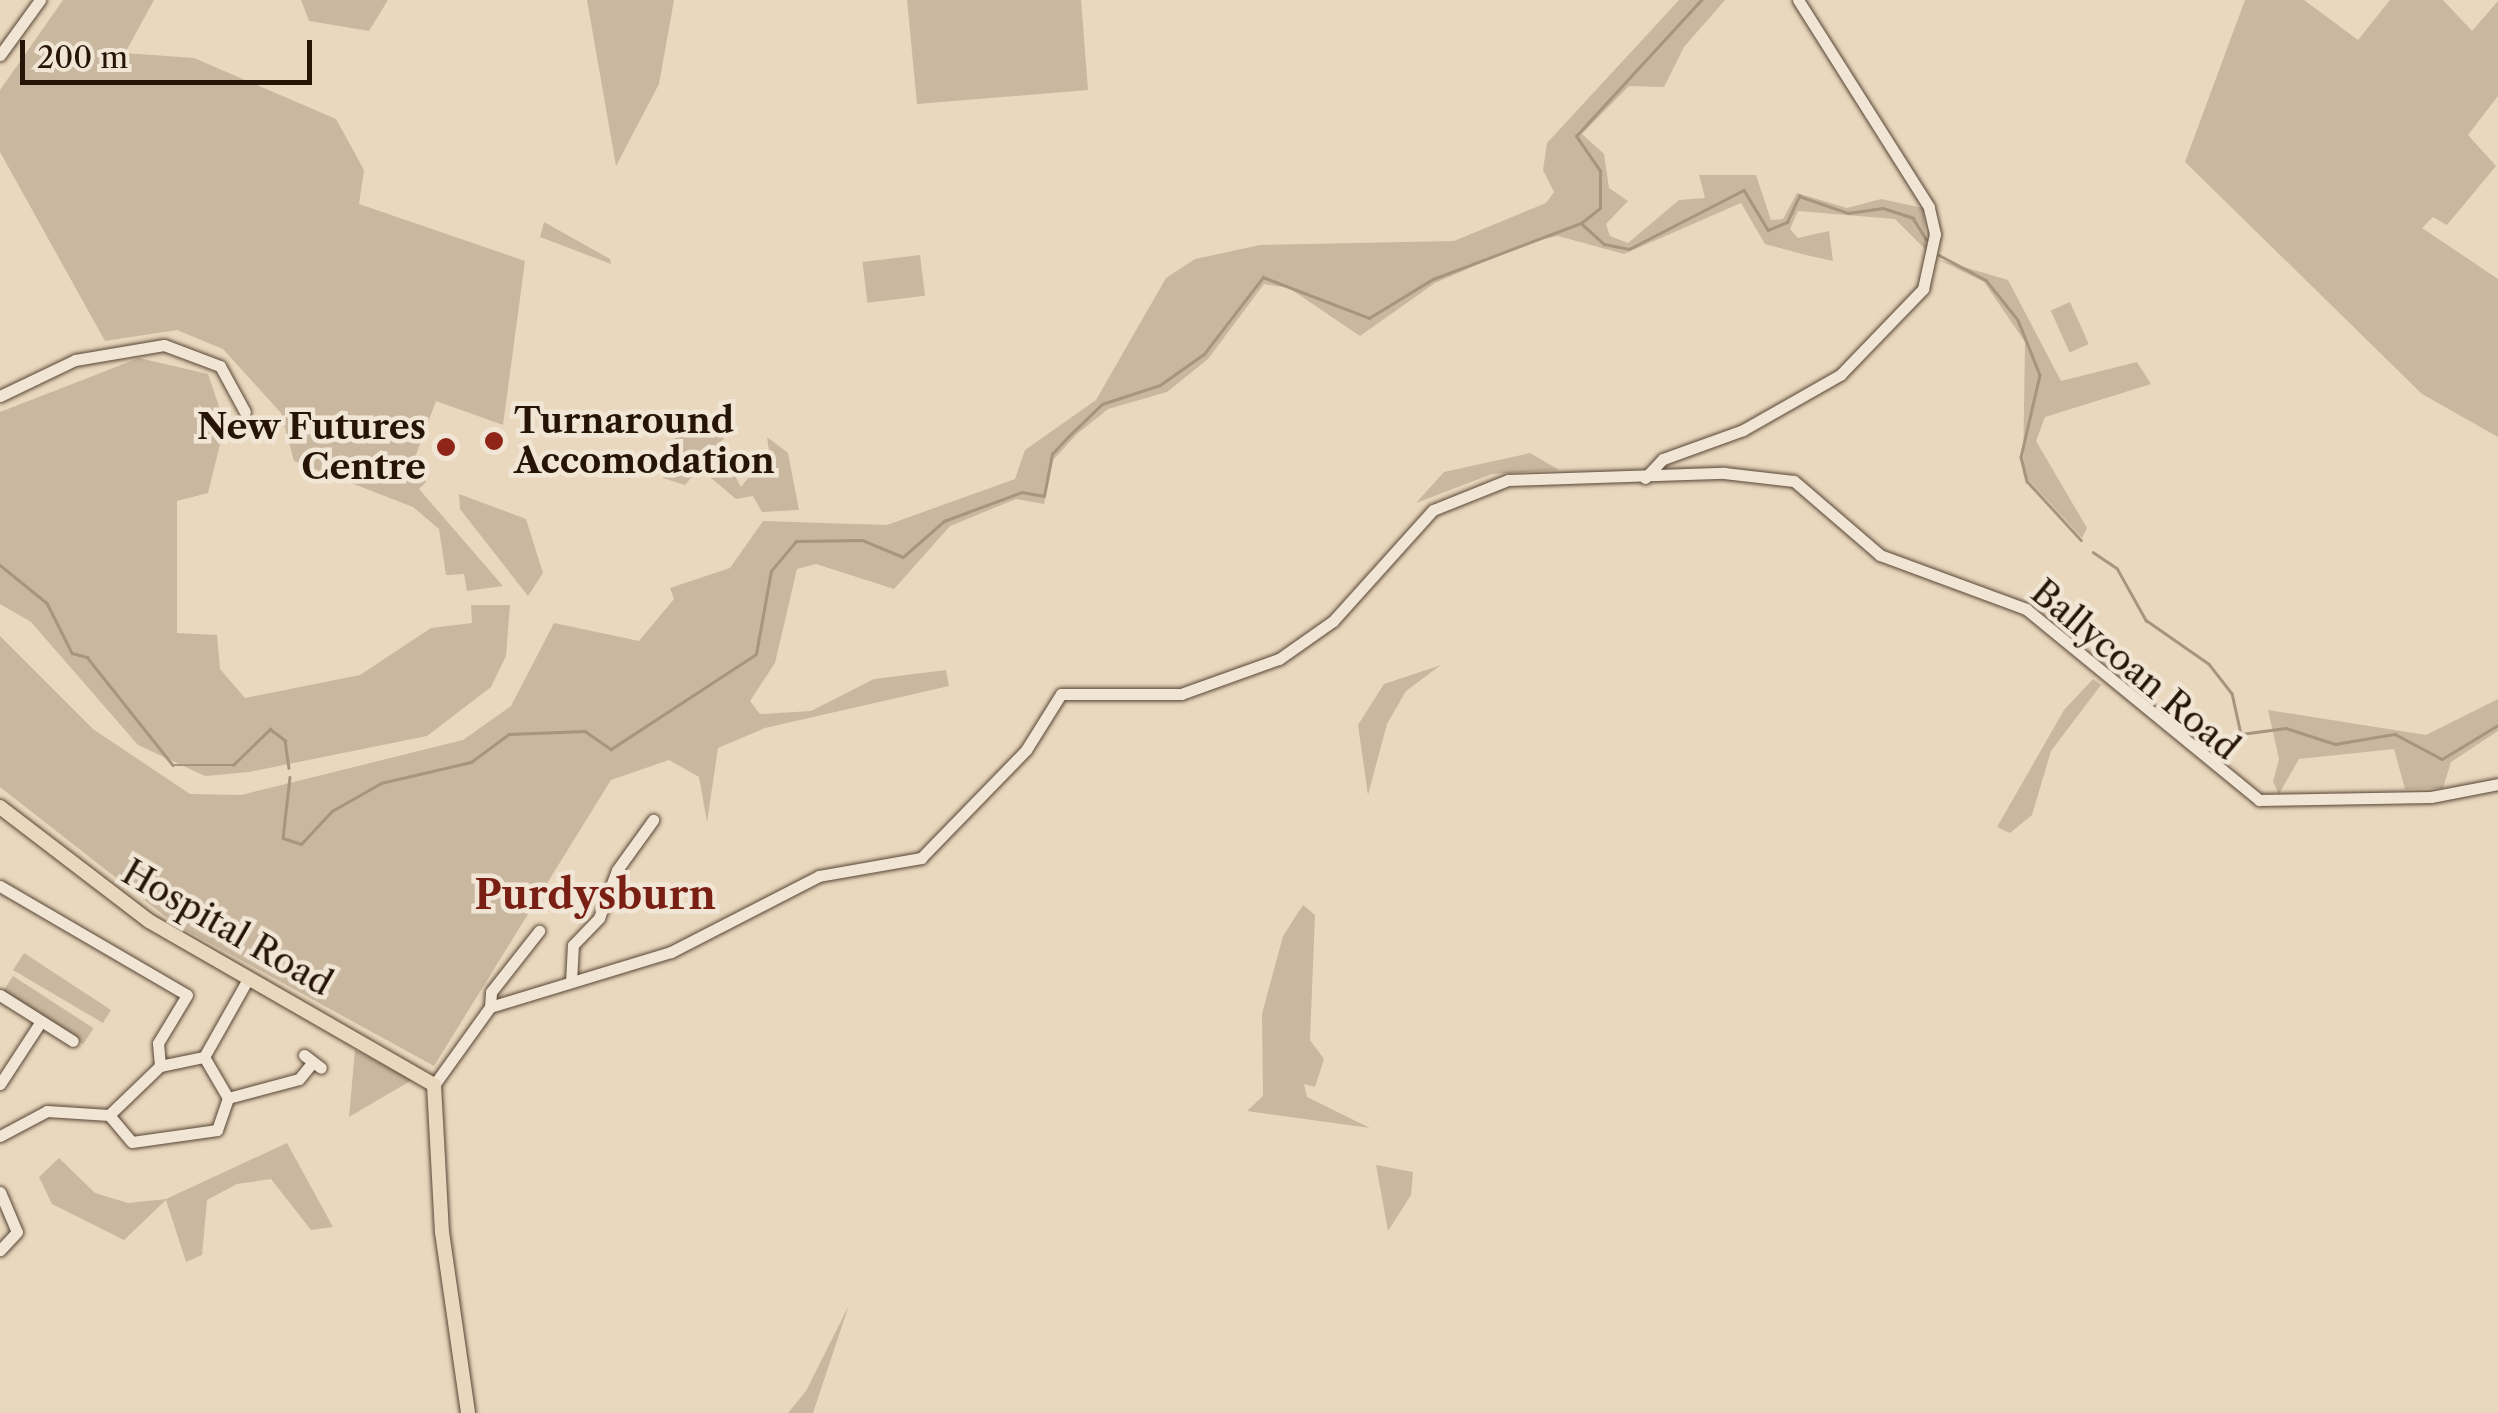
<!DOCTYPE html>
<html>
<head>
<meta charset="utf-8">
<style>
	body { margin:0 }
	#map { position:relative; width:2498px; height:1413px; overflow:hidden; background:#ead8be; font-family:"Libre Caslon Text",serif }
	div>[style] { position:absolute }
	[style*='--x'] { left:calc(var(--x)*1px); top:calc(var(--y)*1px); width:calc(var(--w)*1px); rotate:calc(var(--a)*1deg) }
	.green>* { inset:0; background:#c9b79f; transform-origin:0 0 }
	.stream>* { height:2.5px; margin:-1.25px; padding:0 1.25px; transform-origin:1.25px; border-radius:1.25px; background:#a79580 }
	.roads { filter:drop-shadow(0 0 2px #574535) drop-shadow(0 0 2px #574535) }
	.minor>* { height:11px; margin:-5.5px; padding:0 5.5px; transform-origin:5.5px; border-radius:5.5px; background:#f1e6d5 }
	.major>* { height:14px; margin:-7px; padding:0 7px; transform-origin:7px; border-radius:7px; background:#ead8be }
	.dots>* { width:28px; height:28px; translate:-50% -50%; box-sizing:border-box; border:5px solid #f1e6d5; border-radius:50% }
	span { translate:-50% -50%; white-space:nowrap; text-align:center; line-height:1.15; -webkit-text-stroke:9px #f1e6d5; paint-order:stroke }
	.poi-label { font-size:35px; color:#261407; font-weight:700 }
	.left { translate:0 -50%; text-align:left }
	.right { translate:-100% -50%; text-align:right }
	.street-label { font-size:35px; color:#261407 }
	.quarter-label { font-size:40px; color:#7a1f14; font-weight:700 }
	.scale { position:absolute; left:20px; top:40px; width:292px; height:45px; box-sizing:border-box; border:5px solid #261407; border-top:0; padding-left:12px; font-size:30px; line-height:35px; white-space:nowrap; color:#261407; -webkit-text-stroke:8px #f1e6d5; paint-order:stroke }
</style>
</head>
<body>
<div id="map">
	<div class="green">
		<i style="clip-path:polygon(63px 0,154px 0,125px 53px,194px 58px,336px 119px,364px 170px,359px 204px,525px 261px,503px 425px,436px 401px,413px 463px,426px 482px,419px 489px,503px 586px,467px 591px,464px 574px,446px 575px,439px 529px,413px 507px,294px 461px,281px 413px,223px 349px,177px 330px,105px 341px,0 152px,0 90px)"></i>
		<i style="clip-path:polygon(301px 0,388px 0,369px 31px,309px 21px)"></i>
		<i style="clip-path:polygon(587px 0,674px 0,659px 84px,616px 166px)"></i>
		<i style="clip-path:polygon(907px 0,1081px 0,1088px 90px,917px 104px)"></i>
		<i style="clip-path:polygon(1679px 0,1725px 0,1684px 47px,1664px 87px,1629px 86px,1582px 134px,1604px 154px,1609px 188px,1628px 201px,1606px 224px,1610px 236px,1628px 243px,1679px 200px,1705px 198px,1699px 175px,1756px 175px,1771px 220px,1783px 219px,1797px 193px,1847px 208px,1881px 199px,1923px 208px,1927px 251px,1895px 219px,1798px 211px,1790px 229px,1798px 238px,1829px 231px,1833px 261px,1806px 255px,1765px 244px,1741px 203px,1624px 254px,1558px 236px,1529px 242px,1435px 283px,1360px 336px,1289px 288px,1264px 284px,1208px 359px,1167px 392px,1108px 409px,1077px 434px,1053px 460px,1044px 504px,1016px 499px,950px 526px,894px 589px,816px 564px,797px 569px,775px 663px,750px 701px,760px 714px,811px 711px,874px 679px,946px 670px,949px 686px,765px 728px,718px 748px,707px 822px,699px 777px,669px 760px,611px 780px,434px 1066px,175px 924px,0 787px,0 636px,93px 729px,190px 794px,241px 795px,463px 740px,511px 706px,554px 623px,639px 641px,674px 599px,670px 588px,730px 568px,763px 521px,887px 525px,1015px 479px,1025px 450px,1096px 400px,1166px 278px,1195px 259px,1260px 245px,1454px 241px,1546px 203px,1554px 192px,1543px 170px,1547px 143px)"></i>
		<i style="clip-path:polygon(2245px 0,2304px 0,2358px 40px,2390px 0,2443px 0,2472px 31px,2498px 1px,2498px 96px,2468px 135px,2496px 166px,2447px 225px,2433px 217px,2422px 228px,2498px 279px,2498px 437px,2422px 394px,2185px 162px)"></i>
		<i style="clip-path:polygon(544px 222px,610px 259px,611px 264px,540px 237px)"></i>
		<i style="left:920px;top:255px;width:41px;height:58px;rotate:83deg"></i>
		<i style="clip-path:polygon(1937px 259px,2008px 280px,2061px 381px,2137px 362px,2151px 384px,2045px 417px,2036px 441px,2087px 528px,2082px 538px,2023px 474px,2025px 342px,1984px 282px)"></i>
		<i style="left:2070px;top:302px;width:46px;height:21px;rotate:66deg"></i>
		<i style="clip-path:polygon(139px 358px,208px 374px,225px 424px,208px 493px,177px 501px,177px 633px,217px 635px,220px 669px,245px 698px,360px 675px,431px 628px,472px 623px,471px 605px,510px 605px,506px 656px,491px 687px,427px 736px,249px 772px,205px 776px,138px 745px,31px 622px,0 604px,0 412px)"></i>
		<i style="clip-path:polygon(734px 426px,685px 485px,663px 478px,679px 427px)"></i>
		<i style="clip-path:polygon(767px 437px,788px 453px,799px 510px,762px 512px,753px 496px,736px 499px,711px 478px,726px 459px,741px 487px,769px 451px)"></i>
		<i style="clip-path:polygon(1530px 453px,1559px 470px,1492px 474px,1416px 503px,1444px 472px)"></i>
		<i style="clip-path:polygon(459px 494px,526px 519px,543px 573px,528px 596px,460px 509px)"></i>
		<i style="clip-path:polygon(1441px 665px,1406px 691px,1387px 724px,1368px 795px,1358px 725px,1384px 684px)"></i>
		<i style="clip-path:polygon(2093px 679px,2101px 685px,2051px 751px,2032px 815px,2010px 833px,1997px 827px,2064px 710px)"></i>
		<i style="clip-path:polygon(2498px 699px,2498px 731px,2451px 762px,2443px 788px,2405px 789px,2394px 749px,2299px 759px,2279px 794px,2273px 782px,2279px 759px,2268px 710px,2426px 735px)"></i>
		<i style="clip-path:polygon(1303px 905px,1315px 915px,1310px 1040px,1324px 1059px,1315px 1087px,1304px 1084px,1307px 1097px,1370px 1128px,1247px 1111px,1263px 1096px,1262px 1014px,1283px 936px)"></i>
		<i style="clip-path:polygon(24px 953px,111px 1010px,103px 1023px,13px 970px)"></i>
		<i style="left:13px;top:976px;width:96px;height:19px;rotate:33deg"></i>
		<i style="clip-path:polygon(355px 1050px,412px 1080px,349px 1117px)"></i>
		<i style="clip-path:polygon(287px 1143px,333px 1227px,311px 1230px,271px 1179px,237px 1184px,207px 1200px,202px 1255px,186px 1262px,166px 1200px,124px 1240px,52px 1204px,39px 1177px,59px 1158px,95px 1193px,128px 1203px,166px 1199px)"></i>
		<i style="clip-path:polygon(1376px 1165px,1413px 1172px,1411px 1195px,1388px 1231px)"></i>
		<i style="clip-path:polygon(849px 1305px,813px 1413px,788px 1413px,806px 1391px)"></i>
	</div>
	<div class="stream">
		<i style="--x:1582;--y:224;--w:30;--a:42"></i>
		<i style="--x:1604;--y:244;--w:25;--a:11"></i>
		<i style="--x:1629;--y:249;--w:129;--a:-27.2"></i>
		<i style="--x:1744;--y:190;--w:47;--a:59"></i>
		<i style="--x:1768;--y:230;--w:21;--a:-23"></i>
		<i style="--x:1787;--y:222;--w:29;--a:-65"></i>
		<i style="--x:1799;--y:196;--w:52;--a:19.1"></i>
		<i style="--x:1848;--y:213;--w:35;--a:-8"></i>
		<i style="--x:1883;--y:208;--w:32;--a:18"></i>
		<i style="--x:1913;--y:218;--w:25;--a:58"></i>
		<i style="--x:1939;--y:255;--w:53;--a:28"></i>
		<i style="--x:1986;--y:280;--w:51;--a:51.3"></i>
		<i style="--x:2018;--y:320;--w:59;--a:68.2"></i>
		<i style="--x:2040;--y:375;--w:84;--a:103"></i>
		<i style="--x:2021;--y:457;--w:25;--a:76"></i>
		<i style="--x:2027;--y:481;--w:80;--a:47.5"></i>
		<i style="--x:2093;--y:552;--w:29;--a:34"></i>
		<i style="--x:2117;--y:568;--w:60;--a:60.9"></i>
		<i style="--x:2146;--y:620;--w:77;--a:34.9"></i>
		<i style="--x:2209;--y:664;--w:37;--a:52"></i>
		<i style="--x:2232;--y:693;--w:42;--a:77.6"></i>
		<i style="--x:2241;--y:734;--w:45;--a:-7.6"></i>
		<i style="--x:2286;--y:728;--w:52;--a:18.1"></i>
		<i style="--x:2335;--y:744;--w:61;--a:-9.5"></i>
		<i style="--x:2395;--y:734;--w:53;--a:28"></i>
		<i style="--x:2442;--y:759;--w:66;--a:-31.3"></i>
		<i style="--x:0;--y:565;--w:60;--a:39"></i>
		<i style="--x:47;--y:603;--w:56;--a:63.4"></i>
		<i style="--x:72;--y:653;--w:16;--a:15"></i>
		<i style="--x:87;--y:657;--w:138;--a:51.5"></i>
		<i style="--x:173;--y:765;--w:60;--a:0"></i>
		<i style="--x:233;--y:765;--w:52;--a:-44.2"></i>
		<i style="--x:270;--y:729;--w:19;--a:36"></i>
		<i style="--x:285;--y:740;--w:28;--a:82"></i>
		<i style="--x:290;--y:777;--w:61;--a:96.5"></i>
		<i style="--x:283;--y:838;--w:19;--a:18"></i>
		<i style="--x:301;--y:844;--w:45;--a:-46.8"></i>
		<i style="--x:332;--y:811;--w:56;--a:-29.7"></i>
		<i style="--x:381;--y:783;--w:92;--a:-13.1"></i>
		<i style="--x:471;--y:762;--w:47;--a:-36.4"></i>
		<i style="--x:509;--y:734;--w:76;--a:-2.3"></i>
		<i style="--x:585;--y:731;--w:32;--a:35"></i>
		<i style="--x:611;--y:749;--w:173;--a:-33.2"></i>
		<i style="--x:756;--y:654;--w:84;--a:-79.8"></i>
		<i style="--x:771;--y:571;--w:39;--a:-50"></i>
		<i style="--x:796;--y:541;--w:66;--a:-0.9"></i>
		<i style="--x:862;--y:540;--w:44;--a:22.5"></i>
		<i style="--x:903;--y:557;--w:55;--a:-41.3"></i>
		<i style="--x:944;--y:521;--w:83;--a:-20.4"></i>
		<i style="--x:1022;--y:492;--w:22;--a:10"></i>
		<i style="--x:1044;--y:496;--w:43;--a:-79.2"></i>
		<i style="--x:1052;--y:454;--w:25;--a:-47"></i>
		<i style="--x:1069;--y:436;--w:46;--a:-44.1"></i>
		<i style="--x:1102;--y:404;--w:61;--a:-18.1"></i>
		<i style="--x:1160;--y:385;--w:54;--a:-35.2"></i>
		<i style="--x:1204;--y:354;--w:97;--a:-52.5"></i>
		<i style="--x:1263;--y:277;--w:114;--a:21.1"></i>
		<i style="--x:1369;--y:318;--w:75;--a:-31.4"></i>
		<i style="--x:1433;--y:279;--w:158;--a:-20.7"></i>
		<i style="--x:1581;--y:223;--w:24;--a:-38"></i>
		<i style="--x:1600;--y:208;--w:37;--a:-90"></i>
		<i style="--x:1600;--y:171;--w:42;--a:-124.4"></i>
		<i style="--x:1576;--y:136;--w:185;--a:-47.4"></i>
	</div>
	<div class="roads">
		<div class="minor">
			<i style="--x:0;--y:55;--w:68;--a:-54"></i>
			<i style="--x:0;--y:396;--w:83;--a:-25.6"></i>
			<i style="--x:75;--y:360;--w:90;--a:-9.6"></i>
			<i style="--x:164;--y:345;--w:60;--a:20.6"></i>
			<i style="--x:220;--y:366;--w:52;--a:61.5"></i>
			<i style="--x:1645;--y:478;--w:26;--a:-47"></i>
			<i style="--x:1663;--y:459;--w:85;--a:-19.9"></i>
			<i style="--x:1743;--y:430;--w:112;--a:-29.6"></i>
			<i style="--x:1840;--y:375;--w:120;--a:-46"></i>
			<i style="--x:1923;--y:289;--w:56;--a:-77.7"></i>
			<i style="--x:1935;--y:234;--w:28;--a:-103"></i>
			<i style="--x:1929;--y:207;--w:245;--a:-122.3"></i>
			<i style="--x:0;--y:886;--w:216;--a:30.2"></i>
			<i style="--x:187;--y:995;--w:56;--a:121.1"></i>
			<i style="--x:158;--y:1043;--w:23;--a:85"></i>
			<i style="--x:571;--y:982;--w:37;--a:-87"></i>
			<i style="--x:573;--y:945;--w:37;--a:-46"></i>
			<i style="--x:599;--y:918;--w:51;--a:-69.4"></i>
			<i style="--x:617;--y:870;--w:62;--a:-54.2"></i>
			<i style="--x:0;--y:995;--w:86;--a:32.2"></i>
			<i style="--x:490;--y:1007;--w:15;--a:-86"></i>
			<i style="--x:491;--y:992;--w:78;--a:-51.8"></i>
			<i style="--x:304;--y:1055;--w:21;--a:37"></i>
			<i style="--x:0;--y:1084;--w:75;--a:-56.9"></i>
			<i style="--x:434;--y:1085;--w:96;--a:-54.3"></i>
			<i style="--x:490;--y:1007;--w:189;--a:-16.9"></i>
			<i style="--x:671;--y:952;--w:166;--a:-27.2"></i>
			<i style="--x:819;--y:876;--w:104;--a:-10"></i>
			<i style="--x:921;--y:858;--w:151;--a:-45.8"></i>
			<i style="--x:1026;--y:750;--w:66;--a:-58"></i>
			<i style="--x:1061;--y:694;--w:120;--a:0"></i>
			<i style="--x:1181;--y:694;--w:104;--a:-19.7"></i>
			<i style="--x:1279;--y:659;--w:66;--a:-35.1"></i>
			<i style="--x:1333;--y:621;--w:149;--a:-48"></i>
			<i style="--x:1433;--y:510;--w:81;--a:-21.8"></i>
			<i style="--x:1508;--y:480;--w:216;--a:-1.9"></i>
			<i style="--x:1724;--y:473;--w:70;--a:6.5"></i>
			<i style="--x:1794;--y:481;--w:113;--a:40.7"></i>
			<i style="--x:1880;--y:555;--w:156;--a:20.3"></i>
			<i style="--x:2026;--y:609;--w:301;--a:39.3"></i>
			<i style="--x:2259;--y:800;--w:172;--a:-1"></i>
			<i style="--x:2431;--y:797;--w:68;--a:-11"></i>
			<i style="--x:228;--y:1098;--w:73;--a:-15"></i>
			<i style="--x:299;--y:1079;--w:21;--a:-51"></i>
			<i style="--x:109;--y:1115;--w:35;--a:50"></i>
			<i style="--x:132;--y:1142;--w:86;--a:-8"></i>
			<i style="--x:217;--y:1130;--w:34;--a:-71"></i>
			<i style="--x:228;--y:1098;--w:48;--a:-120.3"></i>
			<i style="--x:0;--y:1136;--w:53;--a:-28"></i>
			<i style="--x:47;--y:1111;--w:62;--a:3.7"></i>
			<i style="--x:109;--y:1115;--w:71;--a:-43.9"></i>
			<i style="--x:160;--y:1066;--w:45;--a:-11.6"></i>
			<i style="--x:204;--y:1057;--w:90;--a:-60.6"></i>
			<i style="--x:0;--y:1192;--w:43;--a:67"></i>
			<i style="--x:17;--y:1232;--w:25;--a:133"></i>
		</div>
		<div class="major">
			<i style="--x:0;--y:807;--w:188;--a:37.4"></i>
			<i style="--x:149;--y:921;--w:329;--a:29.9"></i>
			<i style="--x:434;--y:1085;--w:147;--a:86.9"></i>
			<i style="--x:442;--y:1232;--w:183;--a:81.8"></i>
		</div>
	</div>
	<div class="dots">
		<i style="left:494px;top:441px;background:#8f2418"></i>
		<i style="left:446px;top:447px;background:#8f2418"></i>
	</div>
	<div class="poi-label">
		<span class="left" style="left:514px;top:441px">Turnaround<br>Accomodation</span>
		<span class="right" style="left:426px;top:447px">New Futures<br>Centre</span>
	</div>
	<div class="street-label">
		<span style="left:2135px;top:670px;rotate:40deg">Ballycoan Road</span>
		<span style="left:227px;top:928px;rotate:30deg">Hospital Road</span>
	</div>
	<div class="quarter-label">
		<span style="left:595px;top:895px">Purdysburn</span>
	</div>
	<div class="scale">200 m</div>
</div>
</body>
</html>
